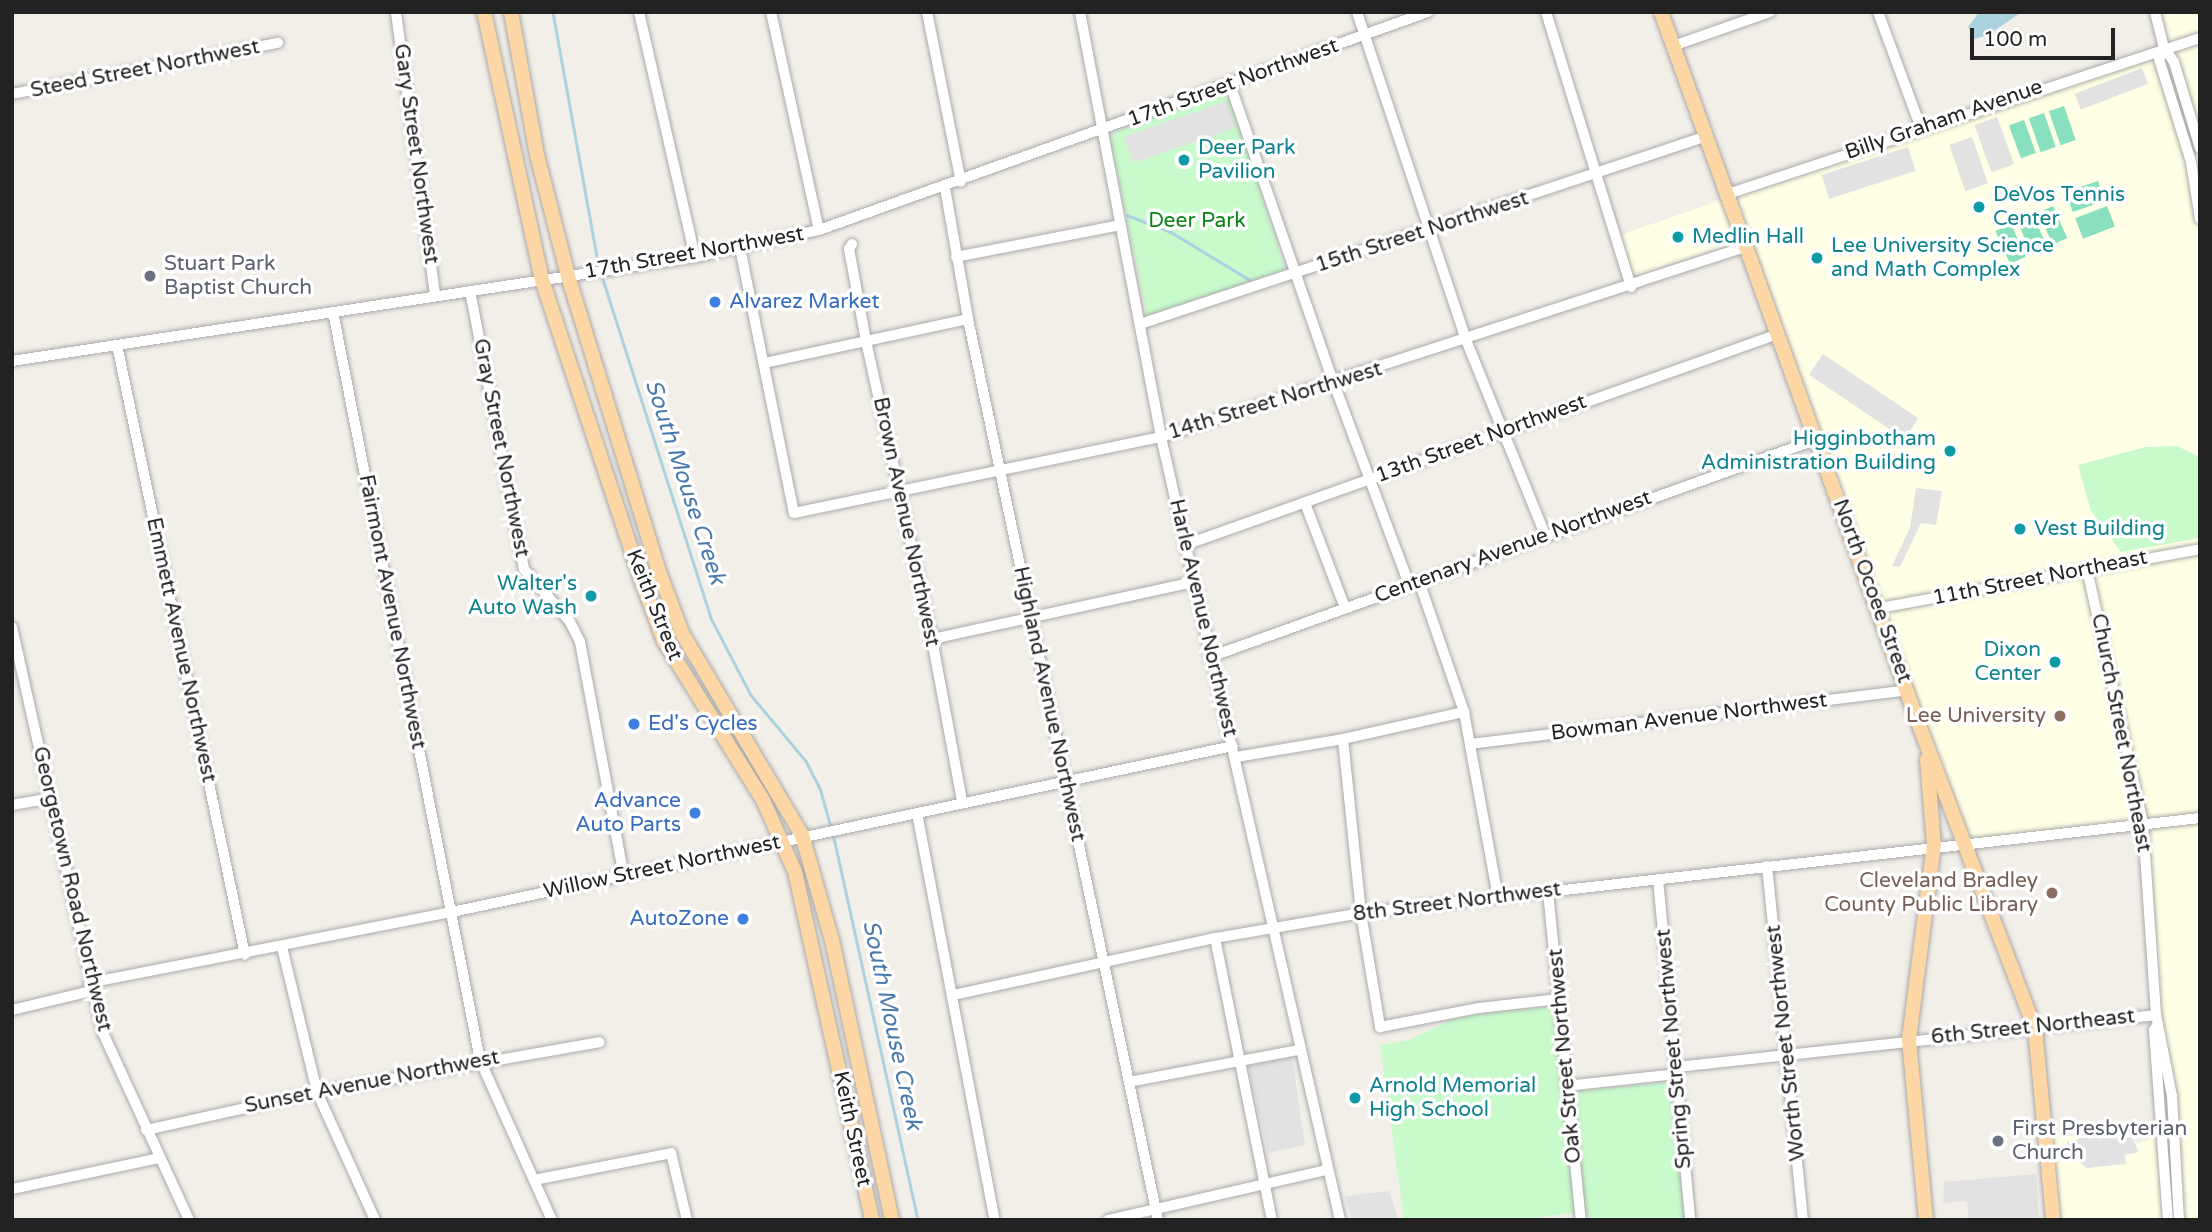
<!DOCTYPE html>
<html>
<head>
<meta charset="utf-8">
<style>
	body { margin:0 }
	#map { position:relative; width:2212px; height:1232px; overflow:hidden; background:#f2efe9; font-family:"Varela Round",sans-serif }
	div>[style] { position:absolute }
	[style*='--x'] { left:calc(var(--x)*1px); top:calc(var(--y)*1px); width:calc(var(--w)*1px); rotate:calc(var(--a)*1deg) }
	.education>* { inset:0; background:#ffffe5 }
	.park>* { inset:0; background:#c8facc }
	.pitch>* { inset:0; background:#88e0be; transform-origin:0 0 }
	.parking>* { inset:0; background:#e2e2e2; transform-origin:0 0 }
	.water>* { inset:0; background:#aad3df }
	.stream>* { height:2.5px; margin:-1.25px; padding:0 1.25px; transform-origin:1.25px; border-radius:1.25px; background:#aad3df }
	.roads { filter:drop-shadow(0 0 2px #a9a9a9) drop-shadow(0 0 2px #a9a9a9) }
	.minor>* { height:10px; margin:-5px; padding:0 5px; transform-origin:5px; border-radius:5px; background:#fff }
	.major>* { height:14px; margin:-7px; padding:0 7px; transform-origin:7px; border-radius:7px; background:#fcd6a4 }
	.dots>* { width:19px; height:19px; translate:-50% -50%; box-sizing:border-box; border:4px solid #fff; border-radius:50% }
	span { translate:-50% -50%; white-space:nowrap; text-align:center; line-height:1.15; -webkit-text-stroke:7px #fff; paint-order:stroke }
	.street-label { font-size:21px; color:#222 }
	.culture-label { font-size:21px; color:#0d838f }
	.left { translate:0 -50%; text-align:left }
	.right { translate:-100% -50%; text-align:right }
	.park-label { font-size:21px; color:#0c8416 }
	.worship-label { font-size:21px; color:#5b616d }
	.shop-label { font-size:21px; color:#366cbe }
	.education-label { font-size:21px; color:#785e54 }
	.water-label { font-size:23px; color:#4a7aab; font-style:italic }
	.frame { position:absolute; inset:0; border:14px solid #222; pointer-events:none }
	.scale { position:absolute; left:1970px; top:28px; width:145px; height:32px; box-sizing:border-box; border:4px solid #222; border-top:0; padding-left:9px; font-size:21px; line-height:24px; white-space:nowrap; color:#222; -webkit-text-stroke:5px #fff; paint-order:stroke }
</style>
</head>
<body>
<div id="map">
	<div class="education">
		<i style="clip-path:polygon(2155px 12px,2200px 12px,2200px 1220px,2060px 1220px,2053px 1136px,2132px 1136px,2137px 1144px,2155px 1137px,2143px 824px,1966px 841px,1749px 231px,1732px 237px,1732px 244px,1634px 276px,1620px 235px,2163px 48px)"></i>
	</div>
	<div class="park">
		<i style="clip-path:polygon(1221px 93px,1233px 103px,1285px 270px,1147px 316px,1110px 137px,1117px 131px)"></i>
		<i style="clip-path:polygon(2177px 446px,2200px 457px,2200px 538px,2121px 552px,2091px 511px,2078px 465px,2146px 447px)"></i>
		<i style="clip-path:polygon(1553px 1006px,1562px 1092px,1672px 1082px,1685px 1220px,1588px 1220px,1586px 1211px,1523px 1220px,1404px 1220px,1380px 1045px,1409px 1040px,1460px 1016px)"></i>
	</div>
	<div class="pitch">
		<i style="left:2064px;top:106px;width:36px;height:16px;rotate:71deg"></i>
		<i style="left:2044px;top:113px;width:36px;height:16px;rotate:71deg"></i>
		<i style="left:2024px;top:120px;width:35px;height:16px;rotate:70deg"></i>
		<i style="left:2098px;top:181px;width:21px;height:34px;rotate:71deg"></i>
		<i style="left:2053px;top:206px;width:35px;height:16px;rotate:66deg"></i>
		<i style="left:2107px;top:206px;width:22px;height:34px;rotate:69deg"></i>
		<i style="left:2033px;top:215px;width:35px;height:17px;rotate:66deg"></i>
		<i style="left:2011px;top:224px;width:36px;height:17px;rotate:66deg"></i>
	</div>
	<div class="parking">
		<i style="left:2142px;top:68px;width:17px;height:72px;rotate:69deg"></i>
		<i style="left:1227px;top:101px;width:28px;height:109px;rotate:71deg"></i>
		<i style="left:1997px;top:117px;width:50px;height:24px;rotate:70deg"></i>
		<i style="left:1972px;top:137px;width:49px;height:24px;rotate:71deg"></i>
		<i style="left:1908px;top:147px;width:25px;height:91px;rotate:72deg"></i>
		<i style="left:1823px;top:354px;width:115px;height:25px;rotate:34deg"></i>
		<i style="clip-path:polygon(1916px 488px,1942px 491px,1936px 525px,1921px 523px,1900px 567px,1892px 566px,1910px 528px)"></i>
		<i style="clip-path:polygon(1292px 1057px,1305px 1145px,1268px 1153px,1248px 1067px)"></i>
		<i style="clip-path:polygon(2132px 1137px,2139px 1152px,2125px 1155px,2126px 1164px,2087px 1168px,2068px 1153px,2067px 1141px,2075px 1144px,2078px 1138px)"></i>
		<i style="clip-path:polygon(2036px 1174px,2039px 1218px,1969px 1220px,1967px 1201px,1943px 1203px,1944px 1182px)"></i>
		<i style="clip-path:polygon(1389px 1191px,1399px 1220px,1352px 1220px,1345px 1196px)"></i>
	</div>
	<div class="water">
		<i style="clip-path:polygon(1979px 12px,2022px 12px,1988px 35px,1974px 39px,1968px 27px)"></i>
	</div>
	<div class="stream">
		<i style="--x:553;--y:12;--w:259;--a:79.8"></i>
		<i style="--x:1127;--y:215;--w:47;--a:21.1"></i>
		<i style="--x:1171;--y:232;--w:92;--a:31.3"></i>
		<i style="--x:601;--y:273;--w:364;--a:72.3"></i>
		<i style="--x:712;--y:620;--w:85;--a:62.5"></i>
		<i style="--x:751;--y:695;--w:86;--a:50.2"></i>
		<i style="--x:806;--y:761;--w:30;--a:63"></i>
		<i style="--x:820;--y:788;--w:41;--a:74.2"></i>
		<i style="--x:833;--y:833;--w:396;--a:77.6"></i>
	</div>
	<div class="roads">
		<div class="minor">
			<i style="--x:639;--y:12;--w:251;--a:77.1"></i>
			<i style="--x:771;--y:12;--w:223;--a:77.6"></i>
			<i style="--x:927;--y:12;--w:173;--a:78.7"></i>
			<i style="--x:1080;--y:12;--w:433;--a:79.2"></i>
			<i style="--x:1161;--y:437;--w:803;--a:77.12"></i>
			<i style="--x:1357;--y:12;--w:346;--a:71.6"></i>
			<i style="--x:1466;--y:340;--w:210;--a:67.9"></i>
			<i style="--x:1546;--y:12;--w:288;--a:72.8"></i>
			<i style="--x:1878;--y:12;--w:124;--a:69.7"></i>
			<i style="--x:2155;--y:12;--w:37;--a:76"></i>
			<i style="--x:2164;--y:48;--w:12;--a:114"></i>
			<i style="--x:2159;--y:59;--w:108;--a:72.7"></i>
			<i style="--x:2191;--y:162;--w:58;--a:81"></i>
			<i style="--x:396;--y:13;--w:285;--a:82.1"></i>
			<i style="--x:1673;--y:46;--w:103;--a:-19.3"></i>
			<i style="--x:2164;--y:48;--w:17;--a:54"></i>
			<i style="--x:2174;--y:62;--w:90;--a:73.2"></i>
			<i style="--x:1230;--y:84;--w:306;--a:70.9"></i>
			<i style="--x:1330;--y:373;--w:225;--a:69.5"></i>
			<i style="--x:12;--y:94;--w:271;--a:-10.9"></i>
			<i style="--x:945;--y:188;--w:133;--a:80"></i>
			<i style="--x:968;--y:319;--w:921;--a:78.09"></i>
			<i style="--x:1725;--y:195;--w:500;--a:-18.29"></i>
			<i style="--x:852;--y:244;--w:6;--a:121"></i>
			<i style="--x:849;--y:249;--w:94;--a:79.5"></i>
			<i style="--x:866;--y:341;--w:305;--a:77.5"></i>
			<i style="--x:932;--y:639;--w:165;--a:79.5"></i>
			<i style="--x:740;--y:248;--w:270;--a:78.5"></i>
			<i style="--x:794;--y:513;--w:375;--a:-11.7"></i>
			<i style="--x:1161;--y:437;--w:614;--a:-18.02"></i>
			<i style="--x:956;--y:257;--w:168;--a:-11"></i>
			<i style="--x:470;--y:291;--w:283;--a:79"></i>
			<i style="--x:524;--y:569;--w:70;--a:49"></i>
			<i style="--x:570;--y:622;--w:22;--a:63"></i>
			<i style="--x:580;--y:642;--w:238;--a:79.4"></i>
			<i style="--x:333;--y:312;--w:762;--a:78.88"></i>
			<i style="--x:480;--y:1060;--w:175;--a:65.8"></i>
			<i style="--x:1140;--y:324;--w:594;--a:-18.34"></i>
			<i style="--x:117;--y:345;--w:623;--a:78.15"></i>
			<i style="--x:12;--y:361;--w:691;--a:-8.66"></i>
			<i style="--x:695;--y:257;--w:127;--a:-12.3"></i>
			<i style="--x:819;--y:230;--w:647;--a:-19.7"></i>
			<i style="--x:764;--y:363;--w:209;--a:-12.2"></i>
			<i style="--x:1305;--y:503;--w:112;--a:69.1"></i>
			<i style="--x:1185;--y:545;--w:629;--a:-19.59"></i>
			<i style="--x:2087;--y:569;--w:261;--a:77.6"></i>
			<i style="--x:2143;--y:824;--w:191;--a:86.1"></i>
			<i style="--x:2156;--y:1015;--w:83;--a:78.8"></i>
			<i style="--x:2172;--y:1096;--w:124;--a:86.8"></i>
			<i style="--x:1419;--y:581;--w:139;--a:71"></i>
			<i style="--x:1464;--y:712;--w:189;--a:79.6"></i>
			<i style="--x:1880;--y:608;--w:325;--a:-10.4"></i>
			<i style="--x:12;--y:627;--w:416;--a:77.4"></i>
			<i style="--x:103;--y:1033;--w:206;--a:65.3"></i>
			<i style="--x:932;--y:639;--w:267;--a:-12.3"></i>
			<i style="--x:1210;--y:657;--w:646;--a:-19.73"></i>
			<i style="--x:1343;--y:739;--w:175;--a:84.1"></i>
			<i style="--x:1361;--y:913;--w:116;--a:80.5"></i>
			<i style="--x:1380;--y:1027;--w:101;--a:-10.9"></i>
			<i style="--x:1479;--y:1008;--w:80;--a:-6.5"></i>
			<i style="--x:1470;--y:744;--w:440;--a:-7"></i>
			<i style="--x:1236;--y:757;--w:109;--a:-9.5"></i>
			<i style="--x:1343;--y:739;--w:124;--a:-12.6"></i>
			<i style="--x:12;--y:805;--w:39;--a:-10"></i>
			<i style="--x:917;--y:813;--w:414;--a:79.2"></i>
			<i style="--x:1767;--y:866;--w:356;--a:84.2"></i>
			<i style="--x:1658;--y:879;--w:342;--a:84.6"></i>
			<i style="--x:1548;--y:892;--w:330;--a:84.3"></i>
			<i style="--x:1215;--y:938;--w:288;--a:78.6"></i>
			<i style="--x:282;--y:947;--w:149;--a:76.4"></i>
			<i style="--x:317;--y:1092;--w:141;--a:65.6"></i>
			<i style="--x:89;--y:983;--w:370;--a:-11.1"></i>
			<i style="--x:452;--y:912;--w:798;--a:-12"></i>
			<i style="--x:953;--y:995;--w:268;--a:-12.3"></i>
			<i style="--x:1215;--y:938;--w:148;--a:-9.7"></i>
			<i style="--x:1361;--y:913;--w:844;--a:-6.46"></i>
			<i style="--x:12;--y:1010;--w:81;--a:-13.5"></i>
			<i style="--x:2158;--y:1024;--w:7;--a:124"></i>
			<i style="--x:2154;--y:1030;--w:191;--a:85.8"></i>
			<i style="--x:1677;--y:1067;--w:482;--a:-6.2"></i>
			<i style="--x:1129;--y:1082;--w:172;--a:-10.7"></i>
			<i style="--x:1566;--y:1086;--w:112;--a:-6.2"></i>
			<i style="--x:146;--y:1130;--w:175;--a:-12.5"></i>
			<i style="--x:317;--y:1092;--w:287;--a:-10"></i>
			<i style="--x:534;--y:1180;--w:140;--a:-11.1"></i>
			<i style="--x:671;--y:1153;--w:69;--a:76.6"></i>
			<i style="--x:12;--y:1189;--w:150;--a:-11.9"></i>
			<i style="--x:1108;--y:1220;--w:225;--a:-12.9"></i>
		</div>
		<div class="major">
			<i style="--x:484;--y:12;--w:274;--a:77.8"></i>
			<i style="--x:542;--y:280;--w:310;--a:71.7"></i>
			<i style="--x:639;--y:574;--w:72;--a:69.5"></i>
			<i style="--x:664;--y:641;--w:187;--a:58.1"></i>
			<i style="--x:763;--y:800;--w:79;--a:66"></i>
			<i style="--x:795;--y:872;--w:356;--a:77.5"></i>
			<i style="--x:511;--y:12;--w:145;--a:79.7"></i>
			<i style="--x:537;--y:155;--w:125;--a:75.6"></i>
			<i style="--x:568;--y:276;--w:307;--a:72.9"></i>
			<i style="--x:658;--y:569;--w:68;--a:69.4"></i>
			<i style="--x:682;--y:633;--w:235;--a:59.3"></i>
			<i style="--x:802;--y:835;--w:109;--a:74.1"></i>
			<i style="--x:832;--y:940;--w:286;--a:77.9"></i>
			<i style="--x:1661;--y:12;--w:750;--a:70.11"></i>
			<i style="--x:1916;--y:717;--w:333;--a:69.1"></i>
			<i style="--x:2035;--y:1028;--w:193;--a:84.6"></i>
			<i style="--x:1926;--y:1220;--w:182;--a:-95.4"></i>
			<i style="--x:1909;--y:1039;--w:196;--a:-82.7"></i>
			<i style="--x:1934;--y:845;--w:86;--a:-94.7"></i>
		</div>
	</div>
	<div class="dots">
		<i style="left:1184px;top:160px;background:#0f9aa8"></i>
		<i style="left:1979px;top:207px;background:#0f9aa8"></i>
		<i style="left:1678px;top:237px;background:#0f9aa8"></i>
		<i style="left:1817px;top:258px;background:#0f9aa8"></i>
		<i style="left:150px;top:276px;background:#6b7280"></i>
		<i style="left:715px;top:302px;background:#3f7fe0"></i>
		<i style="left:1950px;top:451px;background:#0f9aa8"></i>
		<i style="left:2020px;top:529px;background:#0f9aa8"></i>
		<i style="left:591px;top:596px;background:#0f9aa8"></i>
		<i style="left:2055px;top:662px;background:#0f9aa8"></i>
		<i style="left:2060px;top:716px;background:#8d6e63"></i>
		<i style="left:634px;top:724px;background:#3f7fe0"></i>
		<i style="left:695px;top:813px;background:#3f7fe0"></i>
		<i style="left:2052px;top:893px;background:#8d6e63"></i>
		<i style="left:743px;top:919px;background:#3f7fe0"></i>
		<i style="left:1355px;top:1098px;background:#0f9aa8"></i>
		<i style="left:1998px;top:1141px;background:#6b7280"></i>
	</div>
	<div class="street-label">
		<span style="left:145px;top:69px;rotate:-11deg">Steed Street Northwest</span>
		<span style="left:1233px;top:83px;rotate:-20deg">17th Street Northwest</span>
		<span style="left:1944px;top:120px;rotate:-19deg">Billy Graham Avenue</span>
		<span style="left:416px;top:154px;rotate:82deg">Gary Street Northwest</span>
		<span style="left:1422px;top:232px;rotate:-18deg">15th Street Northwest</span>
		<span style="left:694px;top:253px;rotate:-10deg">17th Street Northwest</span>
		<span style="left:1275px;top:401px;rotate:-17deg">14th Street Northwest</span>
		<span style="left:1481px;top:439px;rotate:-20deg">13th Street Northwest</span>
		<span style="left:501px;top:448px;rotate:79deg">Gray Street Northwest</span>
		<span style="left:906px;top:522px;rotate:78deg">Brown Avenue Northwest</span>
		<span style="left:1513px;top:547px;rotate:-20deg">Centenary Avenue Northwest</span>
		<span style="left:2040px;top:578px;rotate:-11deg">11th Street Northeast</span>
		<span style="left:1872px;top:591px;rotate:70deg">North Ocoee Street</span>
		<span style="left:654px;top:605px;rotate:68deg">Keith Street</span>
		<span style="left:392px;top:612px;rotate:79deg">Fairmont Avenue Northwest</span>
		<span style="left:1203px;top:618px;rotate:77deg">Harle Avenue Northwest</span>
		<span style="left:181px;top:650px;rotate:78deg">Emmett Avenue Northwest</span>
		<span style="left:1049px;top:704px;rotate:78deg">Highland Avenue Northwest</span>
		<span style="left:1689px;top:717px;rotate:-7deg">Bowman Avenue Northwest</span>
		<span style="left:2121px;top:733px;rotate:79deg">Church Street Northeast</span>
		<span style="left:662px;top:867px;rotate:-12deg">Willow Street Northwest</span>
		<span style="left:72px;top:889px;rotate:77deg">Georgetown Road Northwest</span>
		<span style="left:1457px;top:902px;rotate:-7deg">8th Street Northwest</span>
		<span style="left:2033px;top:1027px;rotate:-6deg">6th Street Northeast</span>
		<span style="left:1786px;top:1043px;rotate:-96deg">Worth Street Northwest</span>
		<span style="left:1674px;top:1049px;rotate:-95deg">Spring Street Northwest</span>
		<span style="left:1565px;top:1056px;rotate:-95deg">Oak Street Northwest</span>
		<span style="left:372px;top:1082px;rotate:-11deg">Sunset Avenue Northwest</span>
		<span style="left:852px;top:1129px;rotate:78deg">Keith Street</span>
	</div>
	<div class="culture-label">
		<span class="left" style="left:1198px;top:160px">Deer Park<br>Pavilion</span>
		<span class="left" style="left:1993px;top:207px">DeVos Tennis<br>Center</span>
		<span class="left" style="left:1692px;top:237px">Medlin Hall</span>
		<span class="left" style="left:1831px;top:258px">Lee University Science<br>and Math Complex</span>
		<span class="right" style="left:1936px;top:451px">Higginbotham<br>Administration Building</span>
		<span class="left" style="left:2034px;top:529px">Vest Building</span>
		<span class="right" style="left:577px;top:596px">Walter's<br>Auto Wash</span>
		<span class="right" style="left:2041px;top:662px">Dixon<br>Center</span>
		<span class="left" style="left:1369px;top:1098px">Arnold Memorial<br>High School</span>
	</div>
	<div class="park-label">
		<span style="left:1197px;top:221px">Deer Park</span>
	</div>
	<div class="worship-label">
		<span class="left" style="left:164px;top:276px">Stuart Park<br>Baptist Church</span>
		<span class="left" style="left:2012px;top:1141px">First Presbyterian<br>Church</span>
	</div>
	<div class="shop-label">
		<span class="left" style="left:729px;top:302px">Alvarez Market</span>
		<span class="left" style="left:648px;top:724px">Ed's Cycles</span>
		<span class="right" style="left:681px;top:813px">Advance<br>Auto Parts</span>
		<span class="right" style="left:729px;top:919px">AutoZone</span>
	</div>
	<div class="education-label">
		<span class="right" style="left:2046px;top:716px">Lee University</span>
		<span class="right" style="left:2038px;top:893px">Cleveland Bradley<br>County Public Library</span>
	</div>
	<div class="water-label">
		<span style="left:685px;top:482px;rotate:72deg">South Mouse Creek</span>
		<span style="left:892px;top:1025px;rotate:78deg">South Mouse Creek</span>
	</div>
	<div class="frame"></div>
	<div class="scale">100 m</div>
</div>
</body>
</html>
